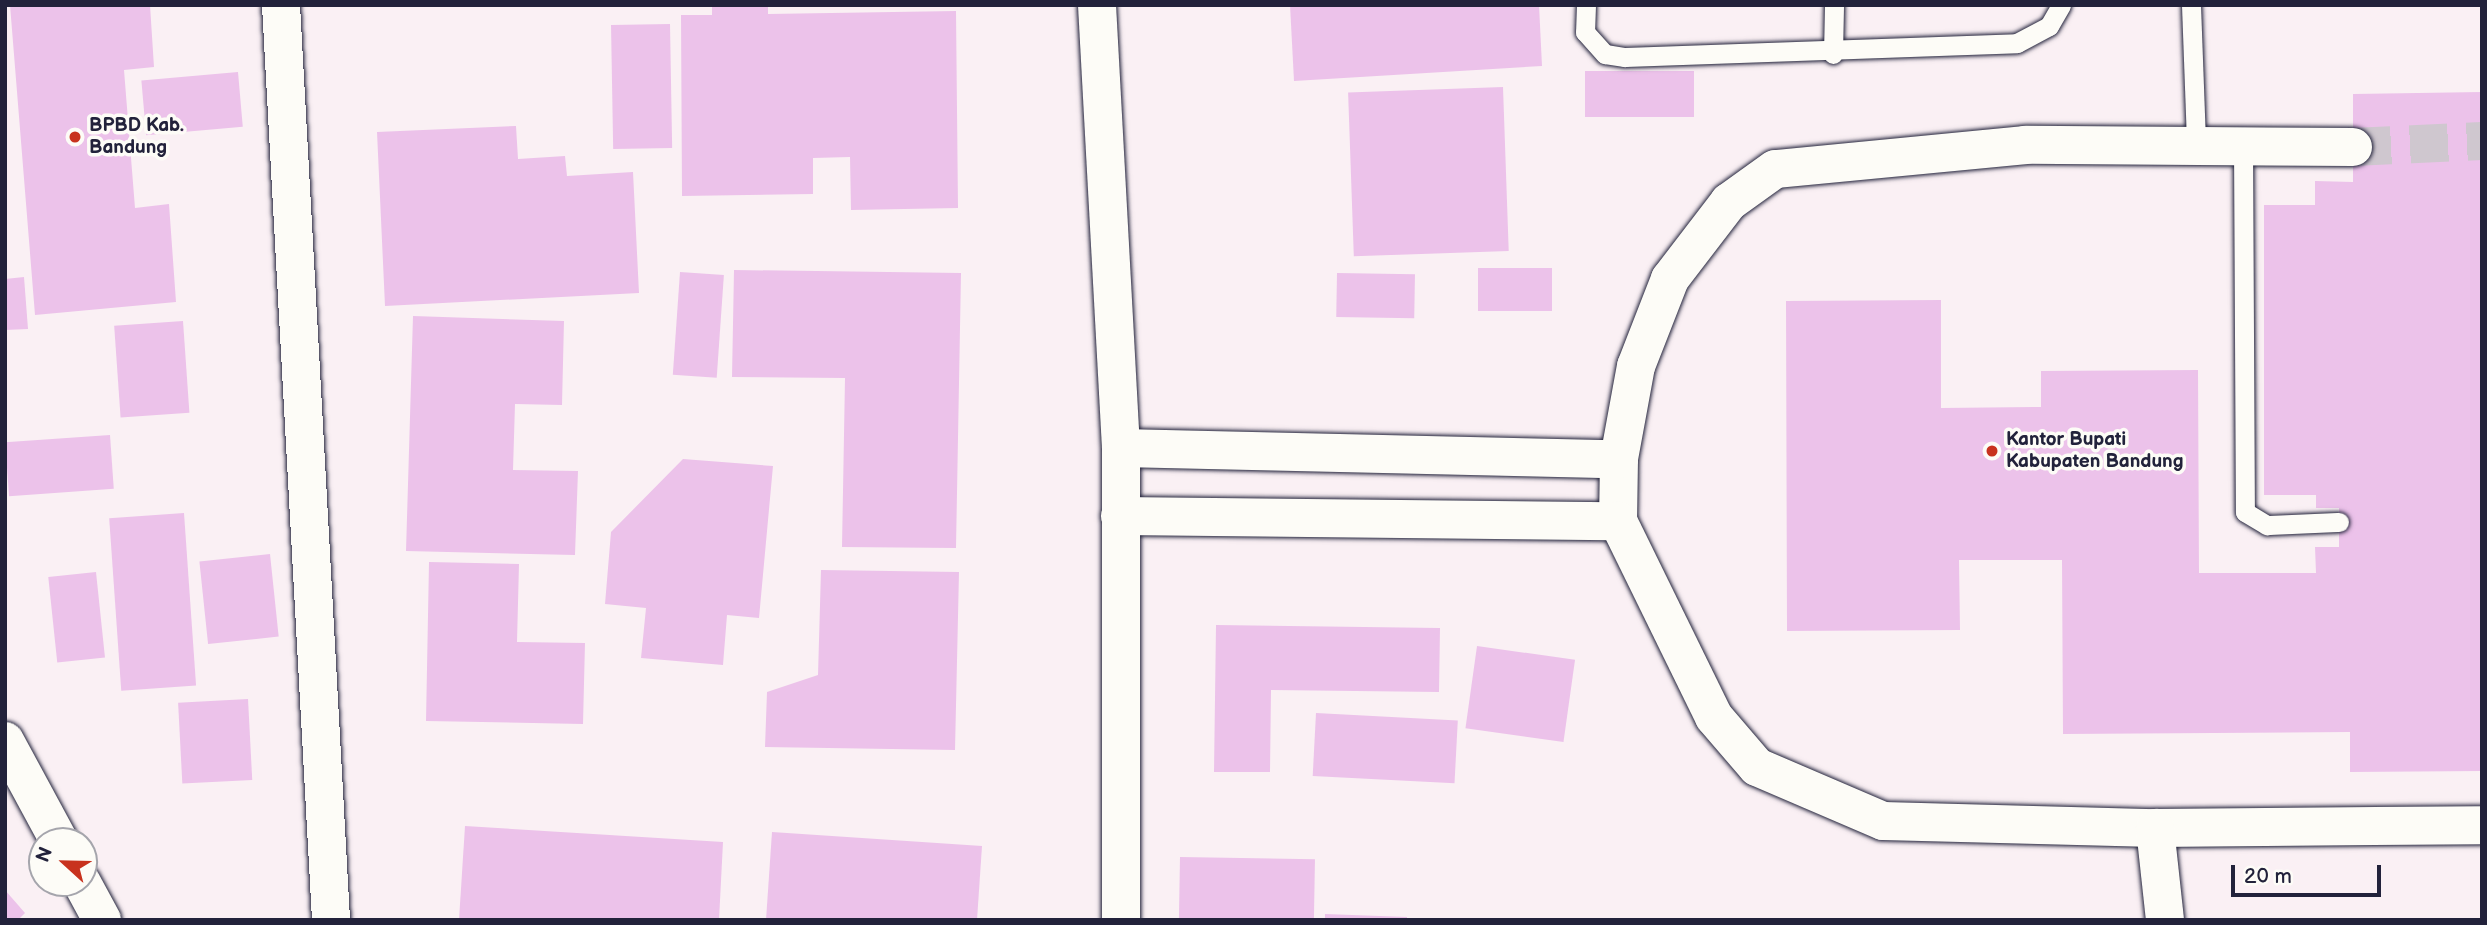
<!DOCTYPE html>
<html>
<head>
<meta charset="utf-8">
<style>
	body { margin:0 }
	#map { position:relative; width:2487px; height:925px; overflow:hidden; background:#faf0f4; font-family:"Balsamiq Sans",sans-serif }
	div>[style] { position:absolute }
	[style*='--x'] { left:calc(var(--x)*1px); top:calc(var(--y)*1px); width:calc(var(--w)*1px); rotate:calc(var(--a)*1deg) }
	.building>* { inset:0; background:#ecc2ea; transform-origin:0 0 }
	.street-tunnel>* { height:38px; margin-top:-19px; transform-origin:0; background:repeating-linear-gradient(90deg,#cfc7cf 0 38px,transparent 0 57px) }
	.roads { filter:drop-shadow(0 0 2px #22223b) drop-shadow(0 0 2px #22223b) }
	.lane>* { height:19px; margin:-9.5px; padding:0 9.5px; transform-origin:9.5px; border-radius:9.5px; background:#fdfcf7 }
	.street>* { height:38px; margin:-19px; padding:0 19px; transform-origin:19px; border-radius:19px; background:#fdfcf7 }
	.secondary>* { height:38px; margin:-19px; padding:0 19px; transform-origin:19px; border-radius:19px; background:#fdfcf7 }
	.dots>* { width:19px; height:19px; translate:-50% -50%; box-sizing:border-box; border:4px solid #fdfcf7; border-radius:50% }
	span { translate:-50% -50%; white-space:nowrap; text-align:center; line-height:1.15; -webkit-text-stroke:7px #fdfcf7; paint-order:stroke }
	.poi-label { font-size:19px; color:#22223b; font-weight:700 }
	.left { translate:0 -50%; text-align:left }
	.frame { position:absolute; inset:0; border:7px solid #22223b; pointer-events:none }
	.north { position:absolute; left:28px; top:827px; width:70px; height:70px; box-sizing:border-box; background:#fdfcf7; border:2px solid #a5a5ac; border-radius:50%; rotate:292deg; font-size:19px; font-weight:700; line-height:28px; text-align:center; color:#22223b }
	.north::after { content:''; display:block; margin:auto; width:24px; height:32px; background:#c8321e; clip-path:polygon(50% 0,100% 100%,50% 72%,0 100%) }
	.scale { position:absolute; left:2231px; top:865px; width:150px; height:32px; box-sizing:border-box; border:4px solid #22223b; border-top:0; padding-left:9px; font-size:21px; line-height:24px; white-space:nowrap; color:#22223b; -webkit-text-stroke:5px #fdfcf7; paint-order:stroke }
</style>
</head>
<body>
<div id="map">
	<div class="building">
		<i style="clip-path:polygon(10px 5px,150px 5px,154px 67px,124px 70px,135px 208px,169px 204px,176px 302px,35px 315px)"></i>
		<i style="clip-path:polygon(712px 5px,768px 5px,768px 14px,956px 11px,958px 208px,851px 210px,850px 157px,813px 158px,813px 194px,682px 196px,681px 15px,712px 15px)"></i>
		<i style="clip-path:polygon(1290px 5px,1539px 5px,1542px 66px,1294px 81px)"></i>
		<i style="left:670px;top:24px;width:124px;height:59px;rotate:89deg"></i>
		<i style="left:1694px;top:71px;width:46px;height:109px;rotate:90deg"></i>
		<i style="left:238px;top:72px;width:55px;height:97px;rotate:85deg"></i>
		<i style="left:1503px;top:87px;width:164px;height:155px;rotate:88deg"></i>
		<i style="clip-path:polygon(2482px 92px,2482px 771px,2350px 772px,2350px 732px,2063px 734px,2062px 560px,1959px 560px,1960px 630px,1787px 631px,1786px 301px,1941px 300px,1941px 408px,2041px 407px,2041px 371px,2198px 370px,2199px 573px,2316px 573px,2315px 547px,2339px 547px,2339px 508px,2316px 508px,2316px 495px,2264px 495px,2264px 205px,2315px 205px,2315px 181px,2353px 182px,2353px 94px)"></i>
		<i style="clip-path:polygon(516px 126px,518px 159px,565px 156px,567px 176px,633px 172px,639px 293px,385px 306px,377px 132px)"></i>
		<i style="left:1478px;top:268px;width:74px;height:43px"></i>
		<i style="clip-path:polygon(734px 270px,961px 273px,956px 548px,842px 547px,845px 378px,732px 377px)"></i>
		<i style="left:680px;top:272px;width:44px;height:103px;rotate:4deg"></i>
		<i style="left:1337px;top:273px;width:78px;height:44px;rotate:1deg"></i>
		<i style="clip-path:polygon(24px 277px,28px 329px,5px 330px,5px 279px)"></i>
		<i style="clip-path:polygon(413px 316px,564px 321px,562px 405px,515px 404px,513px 470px,578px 471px,575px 555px,406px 551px)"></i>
		<i style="left:183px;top:321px;width:92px;height:69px;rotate:86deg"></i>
		<i style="left:110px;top:435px;width:54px;height:105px;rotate:86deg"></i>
		<i style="clip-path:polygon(683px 459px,773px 466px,759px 618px,727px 615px,723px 665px,641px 658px,646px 608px,605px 604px,611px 532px)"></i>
		<i style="left:184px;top:513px;width:173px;height:75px;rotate:86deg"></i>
		<i style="left:270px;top:554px;width:83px;height:71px;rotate:84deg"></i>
		<i style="clip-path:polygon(429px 562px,519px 564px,517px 642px,585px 643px,583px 724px,426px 721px)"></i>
		<i style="clip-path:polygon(821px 570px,959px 572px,955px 750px,765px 747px,767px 692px,818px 675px)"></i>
		<i style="left:96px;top:572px;width:86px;height:48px;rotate:84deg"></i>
		<i style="clip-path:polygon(1216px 625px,1440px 628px,1439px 692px,1271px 690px,1270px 772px,1214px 772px)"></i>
		<i style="left:1477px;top:646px;width:99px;height:83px;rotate:8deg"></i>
		<i style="left:248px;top:699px;width:81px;height:70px;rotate:87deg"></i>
		<i style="left:1316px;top:713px;width:142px;height:63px;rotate:3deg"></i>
		<i style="clip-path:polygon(465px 826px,723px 842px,719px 920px,459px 920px)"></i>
		<i style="clip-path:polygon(772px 832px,982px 846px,977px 920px,766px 920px)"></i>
		<i style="left:1180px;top:857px;width:135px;height:63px;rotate:1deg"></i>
		<i style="clip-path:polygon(5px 890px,25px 913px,18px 920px,5px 920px)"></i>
		<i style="clip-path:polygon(1325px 914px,1407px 917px,1407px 920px,1325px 920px)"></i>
	</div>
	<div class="street-tunnel">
		<i style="--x:2353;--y:147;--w:129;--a:-2.7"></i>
	</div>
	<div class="roads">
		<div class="lane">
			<i style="--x:1586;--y:5;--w:27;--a:92"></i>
			<i style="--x:1585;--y:32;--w:30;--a:48"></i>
			<i style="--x:1605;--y:54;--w:20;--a:9"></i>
			<i style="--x:1625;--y:57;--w:392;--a:-2"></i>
			<i style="--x:2017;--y:43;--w:36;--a:-28"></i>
			<i style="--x:2049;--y:26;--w:24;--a:-60"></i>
			<i style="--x:2191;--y:5;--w:139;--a:87.9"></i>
			<i style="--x:1833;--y:54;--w:49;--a:-88.8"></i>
			<i style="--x:2243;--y:143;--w:369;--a:89.7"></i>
			<i style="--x:2245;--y:512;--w:26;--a:31"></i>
			<i style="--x:2267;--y:525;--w:72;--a:-2.4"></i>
		</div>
		<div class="street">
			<i style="--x:281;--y:5;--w:916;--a:86.87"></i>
			<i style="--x:1097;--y:5;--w:444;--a:86.9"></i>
			<i style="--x:1121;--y:448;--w:472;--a:90"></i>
			<i style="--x:2353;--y:147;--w:327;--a:-179.6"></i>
			<i style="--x:2026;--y:145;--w:252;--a:174.5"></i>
			<i style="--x:1775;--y:169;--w:57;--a:144.3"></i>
			<i style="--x:1729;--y:202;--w:97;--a:127.5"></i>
			<i style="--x:1670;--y:279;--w:93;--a:111.3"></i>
			<i style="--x:1636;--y:366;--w:95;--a:100.4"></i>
			<i style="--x:1619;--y:459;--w:62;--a:90.9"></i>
			<i style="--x:1618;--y:521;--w:218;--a:63.9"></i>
			<i style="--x:1714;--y:717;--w:66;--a:49.3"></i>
			<i style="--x:1757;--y:767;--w:137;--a:23.2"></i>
			<i style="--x:1883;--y:821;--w:272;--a:1.5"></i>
			<i style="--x:2155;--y:828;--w:327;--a:-0.5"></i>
			<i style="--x:1121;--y:448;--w:498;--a:1.3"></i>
			<i style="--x:1120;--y:516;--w:498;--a:0.6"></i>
			<i style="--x:2155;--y:828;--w:93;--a:83.8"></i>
		</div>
		<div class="secondary">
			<i style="--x:5;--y:741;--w:114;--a:61.6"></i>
			<i style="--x:82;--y:883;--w:42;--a:61.6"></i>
		</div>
	</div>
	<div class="dots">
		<i style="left:75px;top:137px;background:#c8321e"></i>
		<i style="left:1992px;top:451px;background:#c8321e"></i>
	</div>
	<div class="poi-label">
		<span class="left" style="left:89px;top:137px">BPBD Kab.<br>Bandung</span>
		<span class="left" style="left:2006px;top:451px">Kantor Bupati<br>Kabupaten Bandung</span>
	</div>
	<div class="frame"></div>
	<div class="north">N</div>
	<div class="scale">20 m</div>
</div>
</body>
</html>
